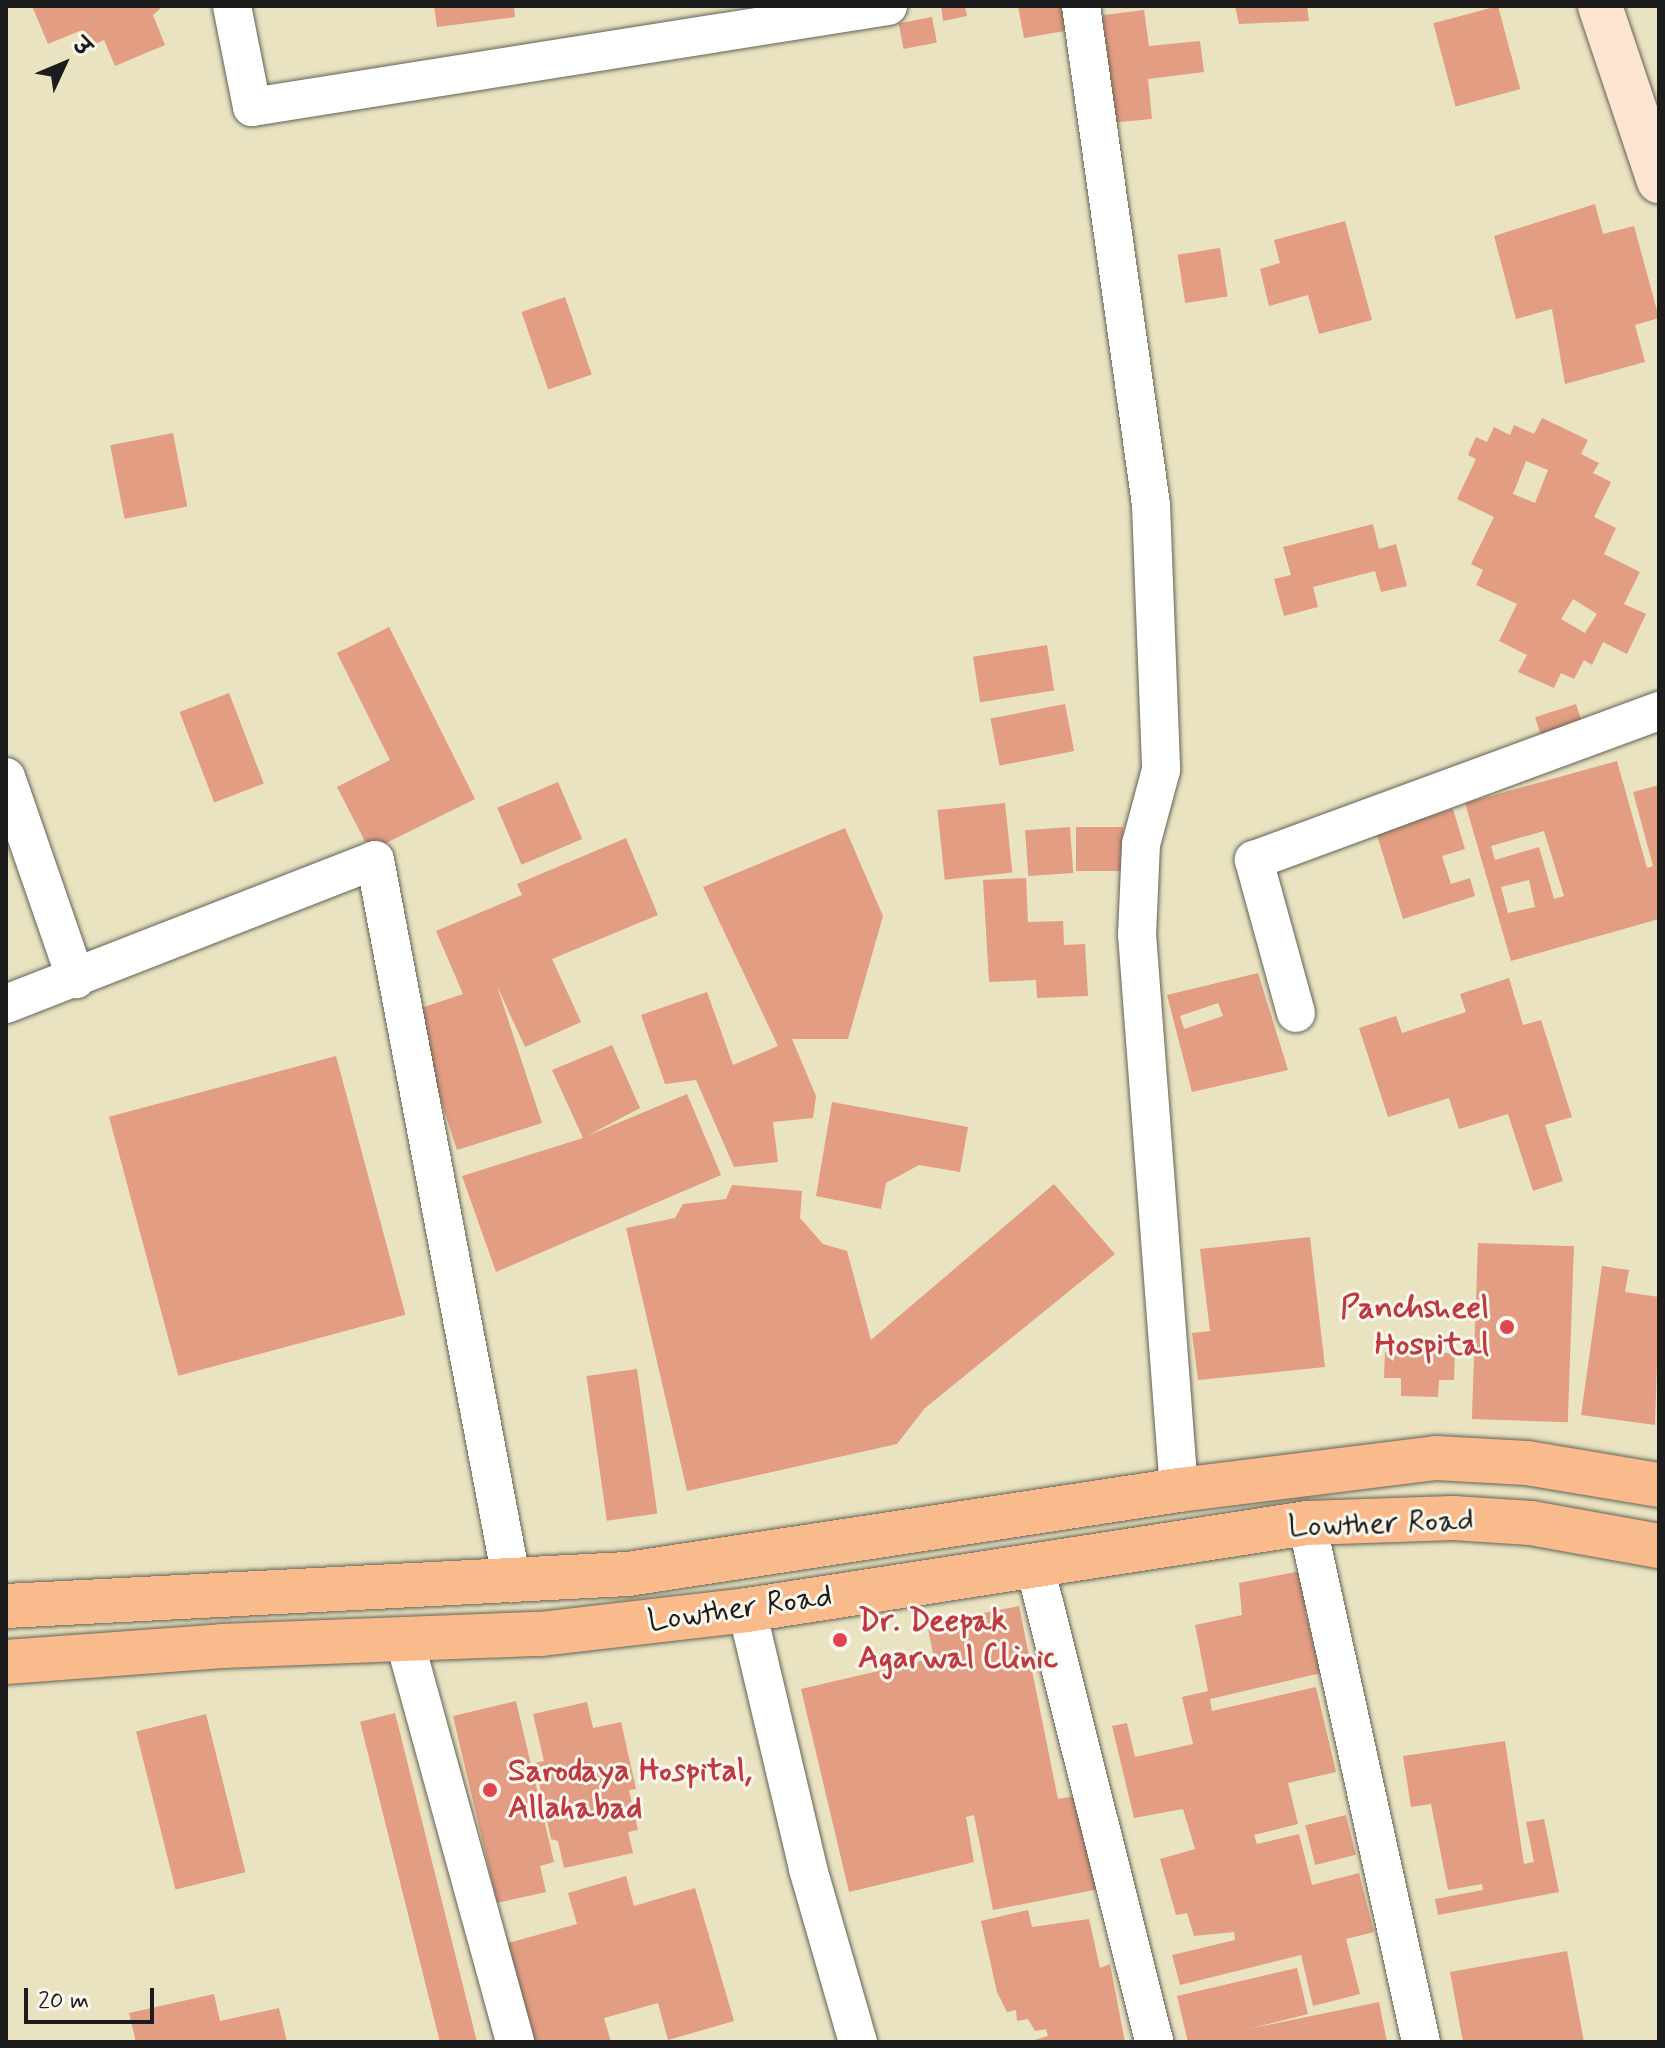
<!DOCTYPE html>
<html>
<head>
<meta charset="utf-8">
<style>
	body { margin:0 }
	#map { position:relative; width:1665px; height:2048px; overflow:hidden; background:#e9e3c2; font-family:Mynerve,"Playpen Sans Deva",sans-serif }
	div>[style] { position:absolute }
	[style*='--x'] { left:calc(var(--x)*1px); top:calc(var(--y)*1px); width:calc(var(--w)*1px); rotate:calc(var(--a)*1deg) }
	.building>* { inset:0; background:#e29d82; transform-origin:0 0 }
	.roads { filter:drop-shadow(0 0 2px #646256) drop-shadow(0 0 2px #646256) }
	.street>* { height:38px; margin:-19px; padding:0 19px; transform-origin:19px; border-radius:19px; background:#fff }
	.secondary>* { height:44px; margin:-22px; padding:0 22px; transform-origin:22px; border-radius:22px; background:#fde4d1 }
	.primary>* { height:44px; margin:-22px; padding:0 22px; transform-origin:22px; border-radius:22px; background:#fabb8c }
	.dots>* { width:22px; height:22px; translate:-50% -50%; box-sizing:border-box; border:4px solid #fbf7ec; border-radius:50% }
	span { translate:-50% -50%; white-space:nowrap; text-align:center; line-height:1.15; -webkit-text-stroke:6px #fbf7ec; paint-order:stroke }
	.health-label { font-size:32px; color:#be3a42; font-weight:700 }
	.right { translate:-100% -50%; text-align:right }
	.left { translate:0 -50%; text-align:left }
	.street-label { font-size:32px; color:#1c1c1c }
	.frame { position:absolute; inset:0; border:8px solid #1c1c1c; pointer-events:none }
	.north { position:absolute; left:24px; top:24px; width:80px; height:80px; -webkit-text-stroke:6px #fbf7ec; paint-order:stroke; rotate:46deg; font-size:22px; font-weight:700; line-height:32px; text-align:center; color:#1c1c1c }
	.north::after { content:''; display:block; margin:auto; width:28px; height:36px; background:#1c1c1c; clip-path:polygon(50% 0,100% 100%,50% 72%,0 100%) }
	.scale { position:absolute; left:24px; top:1988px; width:130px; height:36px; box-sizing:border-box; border:4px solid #1c1c1c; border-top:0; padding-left:10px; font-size:24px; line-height:28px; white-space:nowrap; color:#1c1c1c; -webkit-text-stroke:6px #fbf7ec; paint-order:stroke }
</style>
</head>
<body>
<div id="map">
	<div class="building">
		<i style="clip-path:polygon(32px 6px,163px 6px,153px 15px,165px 45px,115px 66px,104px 40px,95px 44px,82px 30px,48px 44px)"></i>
		<i style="clip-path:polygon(434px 6px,514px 6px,515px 17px,437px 27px)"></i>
		<i style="clip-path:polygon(941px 6px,965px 6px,967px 16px,943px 21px)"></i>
		<i style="clip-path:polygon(1018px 6px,1072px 6px,1077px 29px,1024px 38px)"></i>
		<i style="clip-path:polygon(1235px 6px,1307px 6px,1309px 21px,1239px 24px)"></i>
		<i style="left:1498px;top:6px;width:86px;height:67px;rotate:75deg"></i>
		<i style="clip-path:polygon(1144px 10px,1149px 46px,1200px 41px,1204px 72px,1148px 79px,1152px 119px,1109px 123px,1096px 16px)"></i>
		<i style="left:932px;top:17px;width:26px;height:34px;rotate:79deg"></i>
		<i style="clip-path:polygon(1595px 204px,1603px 234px,1634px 226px,1659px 318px,1635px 325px,1645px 362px,1565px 384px,1552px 309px,1516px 319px,1494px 236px)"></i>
		<i style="clip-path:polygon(1345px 221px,1372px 320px,1319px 334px,1308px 295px,1269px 306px,1260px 269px,1280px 263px,1274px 240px)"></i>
		<i style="left:1220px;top:248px;width:49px;height:43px;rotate:81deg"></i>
		<i style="left:565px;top:297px;width:82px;height:46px;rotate:71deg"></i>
		<i style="clip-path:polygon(evenodd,1542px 418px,1588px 440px,1581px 454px,1599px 463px,1593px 473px,1611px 482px,1594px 517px,1616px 528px,1604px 554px,1640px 572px,1624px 604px,1646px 614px,1627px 654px,1603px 642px,1592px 665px,1584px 660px,1574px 679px,1561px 673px,1554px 688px,1518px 672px,1527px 655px,1499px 641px,1517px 604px,1476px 585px,1483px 570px,1471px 564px,1494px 517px,1457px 499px,1476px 459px,1468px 455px,1476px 437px,1487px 442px,1494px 427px,1510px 435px,1514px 425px,1534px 434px,1542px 418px,1526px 461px,1548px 470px,1535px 503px,1513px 494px,1526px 461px,1542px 418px,1573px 599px,1597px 614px,1585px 633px,1561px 619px,1573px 599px)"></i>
		<i style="left:173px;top:433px;width:75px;height:64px;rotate:79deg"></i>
		<i style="clip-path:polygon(1373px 524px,1379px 549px,1396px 544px,1407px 586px,1381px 592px,1375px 571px,1313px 587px,1318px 607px,1284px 616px,1274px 579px,1291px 575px,1283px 547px)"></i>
		<i style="clip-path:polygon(389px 627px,475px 799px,370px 851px,337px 787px,390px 760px,337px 653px)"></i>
		<i style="left:1047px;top:645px;width:46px;height:75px;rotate:81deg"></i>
		<i style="left:229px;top:693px;width:97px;height:53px;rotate:69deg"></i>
		<i style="left:1065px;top:704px;width:48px;height:76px;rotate:79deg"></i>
		<i style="left:1576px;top:704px;width:26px;height:43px;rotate:72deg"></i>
		<i style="clip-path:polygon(evenodd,1617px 761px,1647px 868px,1653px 866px,1633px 792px,1659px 785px,1659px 919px,1511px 961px,1465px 803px,1617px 761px,1544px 831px,1564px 896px,1554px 899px,1539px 847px,1495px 860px,1491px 846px,1544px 831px,1617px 761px,1529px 880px,1535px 907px,1508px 913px,1501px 887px,1529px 880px)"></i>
		<i style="left:558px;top:782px;width:62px;height:66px;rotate:67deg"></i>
		<i style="left:1005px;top:803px;width:70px;height:68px;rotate:84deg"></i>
		<i style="clip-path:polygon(1453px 809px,1465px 849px,1442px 856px,1451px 884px,1470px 878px,1475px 896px,1403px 919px,1376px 832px)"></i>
		<i style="left:1070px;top:827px;width:46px;height:45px;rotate:86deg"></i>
		<i style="left:1076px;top:827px;width:47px;height:44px"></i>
		<i style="clip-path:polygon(845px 828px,883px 916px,848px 1039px,792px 1039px,816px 1096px,813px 1118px,773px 1122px,778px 1162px,734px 1167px,696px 1080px,665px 1084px,641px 1015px,707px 992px,733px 1065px,778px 1046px,703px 887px)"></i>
		<i style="clip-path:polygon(626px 838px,658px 915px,552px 959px,581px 1022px,525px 1047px,497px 986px,542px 1123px,457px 1150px,412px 1011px,463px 994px,436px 931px,522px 895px,517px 884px)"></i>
		<i style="clip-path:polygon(1026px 878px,1028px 922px,1063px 921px,1064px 945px,1085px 944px,1088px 996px,1037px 998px,1036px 980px,989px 982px,983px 880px)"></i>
		<i style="clip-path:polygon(evenodd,1258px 973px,1288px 1070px,1192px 1092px,1167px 995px,1258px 973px,1218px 1003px,1223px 1016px,1184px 1029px,1180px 1016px,1218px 1003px)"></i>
		<i style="clip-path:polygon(1509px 978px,1523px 1025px,1541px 1020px,1572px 1117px,1545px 1125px,1563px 1181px,1533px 1191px,1508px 1114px,1459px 1129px,1449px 1098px,1388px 1117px,1359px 1028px,1396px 1016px,1402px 1033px,1466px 1012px,1460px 994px)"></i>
		<i style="clip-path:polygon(612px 1045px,640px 1108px,587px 1136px,687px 1094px,721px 1175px,496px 1272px,462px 1176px,583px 1138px,552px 1070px)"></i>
		<i style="left:336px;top:1056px;width:268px;height:235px;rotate:75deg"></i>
		<i style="clip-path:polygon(832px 1102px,968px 1127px,960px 1172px,919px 1165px,886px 1183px,881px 1209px,816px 1196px)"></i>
		<i style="clip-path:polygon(1054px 1184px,1115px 1254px,925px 1408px,897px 1444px,687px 1491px,626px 1228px,675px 1218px,683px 1204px,726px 1199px,732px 1185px,802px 1191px,800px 1218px,823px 1244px,847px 1251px,871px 1340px)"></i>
		<i style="clip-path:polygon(1310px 1237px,1325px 1367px,1198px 1380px,1192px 1333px,1210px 1331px,1200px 1249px)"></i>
		<i style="left:1478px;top:1243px;width:96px;height:176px;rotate:2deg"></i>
		<i style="clip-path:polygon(1602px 1266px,1629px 1270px,1625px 1292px,1659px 1297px,1655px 1425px,1581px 1415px)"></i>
		<i style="clip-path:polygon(1385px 1352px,1455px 1353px,1454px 1380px,1439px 1380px,1438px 1397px,1401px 1396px,1401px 1378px,1384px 1378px)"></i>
		<i style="left:637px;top:1369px;width:146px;height:51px;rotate:82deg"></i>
		<i style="clip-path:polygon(1306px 1570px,1313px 1609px,1305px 1610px,1321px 1673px,1210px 1699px,1212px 1711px,1316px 1687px,1336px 1772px,1288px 1783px,1298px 1824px,1254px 1835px,1257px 1844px,1299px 1834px,1312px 1885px,1359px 1873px,1374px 1932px,1346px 1939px,1360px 1994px,1313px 2006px,1301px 1955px,1180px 1985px,1172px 1955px,1235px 1940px,1234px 1932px,1194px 1936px,1187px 1913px,1176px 1915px,1160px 1859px,1195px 1849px,1183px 1809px,1134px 1818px,1112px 1726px,1127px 1723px,1135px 1757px,1193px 1744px,1182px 1697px,1208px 1691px,1195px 1625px,1242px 1615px,1239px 1583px)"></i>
		<i style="clip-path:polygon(1019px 1606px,1058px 1799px,1086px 1794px,1104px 1888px,993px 1910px,974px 1815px,966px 1817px,974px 1862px,849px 1892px,801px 1689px,934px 1658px,927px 1624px)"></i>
		<i style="clip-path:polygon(516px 1701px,554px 1862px,540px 1866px,546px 1892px,497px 1903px,453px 1716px)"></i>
		<i style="clip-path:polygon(587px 1702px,593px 1728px,621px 1722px,636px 1789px,629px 1790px,638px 1830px,628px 1832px,633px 1853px,564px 1868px,558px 1841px,551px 1839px,535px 1763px,544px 1761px,533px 1714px)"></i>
		<i style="left:395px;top:1713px;width:340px;height:36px;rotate:76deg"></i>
		<i style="left:206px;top:1714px;width:163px;height:72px;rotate:76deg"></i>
		<i style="clip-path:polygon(1505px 1741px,1524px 1864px,1534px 1862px,1526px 1822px,1544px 1819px,1559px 1892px,1438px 1915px,1435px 1899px,1483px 1890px,1482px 1884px,1448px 1890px,1431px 1804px,1411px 1807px,1403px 1756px)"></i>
		<i style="left:1346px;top:1815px;width:41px;height:42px;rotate:76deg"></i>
		<i style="clip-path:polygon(626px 1876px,634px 1906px,695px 1888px,734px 2021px,668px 2040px,658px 2003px,604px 2018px,611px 2042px,532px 2042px,504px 1944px,577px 1924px,568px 1893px)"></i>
		<i style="clip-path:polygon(1028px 1910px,1032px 1927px,1089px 1919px,1100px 1968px,1110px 1964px,1125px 2042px,1028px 2042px,1048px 2036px,1046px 2029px,1035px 2031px,1028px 2019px,1017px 2021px,1016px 2010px,1007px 2012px,997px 1992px,981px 1921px)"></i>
		<i style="clip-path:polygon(1567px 1951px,1584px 2042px,1463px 2042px,1450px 1972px)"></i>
		<i style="clip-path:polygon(1297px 1968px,1308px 2014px,1248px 2029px,1379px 2002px,1387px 2042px,1188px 2042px,1177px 1996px)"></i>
		<i style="clip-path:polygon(214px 1994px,220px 2021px,279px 2008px,287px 2042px,136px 2042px,129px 2013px)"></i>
	</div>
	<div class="roads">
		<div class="street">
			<i style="--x:232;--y:6;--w:103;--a:78.8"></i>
			<i style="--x:252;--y:107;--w:644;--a:-9.02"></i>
			<i style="--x:1081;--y:6;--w:504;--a:82.01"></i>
			<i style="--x:1151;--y:505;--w:265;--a:87.8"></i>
			<i style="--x:1161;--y:770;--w:77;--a:105.1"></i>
			<i style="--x:1141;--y:844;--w:90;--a:92.5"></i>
			<i style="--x:1137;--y:934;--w:558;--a:85.68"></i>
			<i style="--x:6;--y:777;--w:214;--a:70.9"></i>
			<i style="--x:6;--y:1004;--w:396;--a:-21.3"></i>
			<i style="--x:375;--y:860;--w:736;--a:79.27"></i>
			<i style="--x:1296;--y:1013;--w:159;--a:-105.4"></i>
			<i style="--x:1254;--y:860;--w:432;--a:-20.2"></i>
			<i style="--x:1307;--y:1523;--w:531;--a:77.61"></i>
			<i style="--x:1035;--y:1567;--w:490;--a:75.9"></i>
			<i style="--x:747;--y:1610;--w:266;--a:76.7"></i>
			<i style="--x:808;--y:1869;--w:180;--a:73.9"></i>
			<i style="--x:405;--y:1642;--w:415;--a:74.6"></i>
		</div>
		<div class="secondary">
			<i style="--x:1600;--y:6;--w:185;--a:71.4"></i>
		</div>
		<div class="primary">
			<i style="--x:6;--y:1606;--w:623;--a:-2.95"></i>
			<i style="--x:628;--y:1574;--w:557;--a:-8.67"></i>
			<i style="--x:1179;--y:1490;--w:259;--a:-7.1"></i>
			<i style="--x:1436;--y:1458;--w:91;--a:3.1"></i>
			<i style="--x:1527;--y:1463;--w:134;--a:9.5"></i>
			<i style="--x:6;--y:1662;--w:217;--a:-4.2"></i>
			<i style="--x:222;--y:1646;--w:318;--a:-2.2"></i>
			<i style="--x:540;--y:1634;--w:208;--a:-6.6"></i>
			<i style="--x:747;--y:1610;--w:567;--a:-8.83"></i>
			<i style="--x:1307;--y:1523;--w:146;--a:-2"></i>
			<i style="--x:1453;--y:1518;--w:78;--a:3.7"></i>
			<i style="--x:1531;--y:1523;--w:130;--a:10.2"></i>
		</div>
	</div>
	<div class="dots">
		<i style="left:1507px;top:1327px;background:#e0444e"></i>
		<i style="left:840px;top:1640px;background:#e0444e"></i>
		<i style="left:490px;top:1790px;background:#e0444e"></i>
	</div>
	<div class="health-label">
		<span class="right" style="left:1489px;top:1327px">Panchsheel<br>Hospital</span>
		<span class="left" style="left:858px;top:1640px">Dr. Deepak<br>Agarwal Clinic</span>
		<span class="left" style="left:508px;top:1790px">Sarodaya Hospital,<br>Allahabad</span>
	</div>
	<div class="street-label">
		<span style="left:1381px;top:1524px;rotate:-2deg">Lowther Road</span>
		<span style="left:740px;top:1609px;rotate:-8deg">Lowther Road</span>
	</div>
	<div class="frame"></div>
	<div class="north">उ</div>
	<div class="scale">20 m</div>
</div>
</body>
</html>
